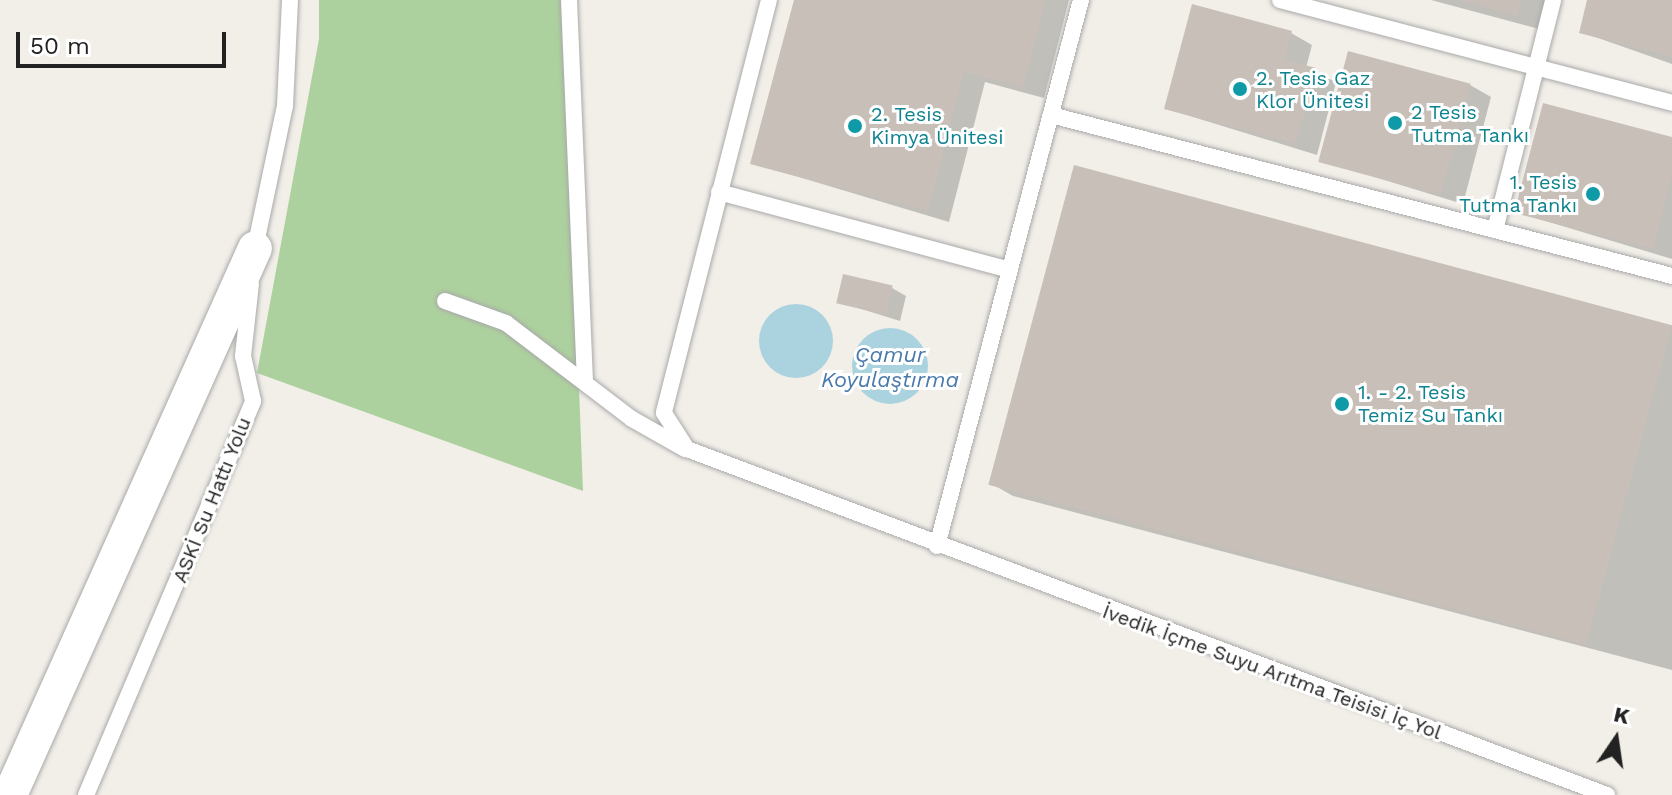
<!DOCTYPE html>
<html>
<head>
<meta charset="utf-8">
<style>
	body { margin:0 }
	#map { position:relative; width:1672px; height:795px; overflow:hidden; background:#f2efe9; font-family:"Work Sans",sans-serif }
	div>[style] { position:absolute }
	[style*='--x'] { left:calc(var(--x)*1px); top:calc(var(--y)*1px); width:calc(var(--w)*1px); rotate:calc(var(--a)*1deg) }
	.forest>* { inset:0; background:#add19e }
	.water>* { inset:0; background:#aad3df }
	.round { border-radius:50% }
	.shadow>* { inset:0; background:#0003 }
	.building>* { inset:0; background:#c7bfb8; transform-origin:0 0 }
	.roads { filter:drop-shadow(0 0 2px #a9a9a9) drop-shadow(0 0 2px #a9a9a9) }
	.lane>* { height:16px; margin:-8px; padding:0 8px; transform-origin:8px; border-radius:8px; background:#fff }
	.street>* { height:34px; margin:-17px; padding:0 17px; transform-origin:17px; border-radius:17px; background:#fff }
	.dots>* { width:22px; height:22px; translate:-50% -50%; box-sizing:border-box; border:4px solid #fff; border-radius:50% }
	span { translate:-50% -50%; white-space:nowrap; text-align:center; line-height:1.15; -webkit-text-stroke:6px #fff; paint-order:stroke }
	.culture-label { font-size:20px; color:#0d838f }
	.left { translate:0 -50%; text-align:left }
	.right { translate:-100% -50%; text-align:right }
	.street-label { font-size:20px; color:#222 }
	.water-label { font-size:22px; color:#4a7aab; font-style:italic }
	.north { position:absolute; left:1576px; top:699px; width:80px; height:80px; -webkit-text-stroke:6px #fff; paint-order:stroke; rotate:13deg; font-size:22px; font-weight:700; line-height:32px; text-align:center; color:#222 }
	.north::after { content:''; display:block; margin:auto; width:28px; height:36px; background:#222; clip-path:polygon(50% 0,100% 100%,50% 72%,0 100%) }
	.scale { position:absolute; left:16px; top:32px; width:210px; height:36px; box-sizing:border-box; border:4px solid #222; border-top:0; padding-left:10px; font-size:24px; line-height:28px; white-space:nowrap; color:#222; -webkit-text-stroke:6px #fff; paint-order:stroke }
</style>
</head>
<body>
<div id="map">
	<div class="forest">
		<i style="clip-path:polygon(319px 0,564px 0,583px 491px,257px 373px,319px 39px)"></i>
	</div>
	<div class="water">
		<i class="round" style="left:759px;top:304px;width:74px;height:74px"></i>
		<i class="round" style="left:852px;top:328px;width:76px;height:76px"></i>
	</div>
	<div class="shadow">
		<i style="clip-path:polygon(796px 0,1069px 0,1044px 98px,985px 82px,949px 222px,752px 163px)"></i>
		<i style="clip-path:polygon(1431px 0,1551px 0,1543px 30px)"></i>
		<i style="clip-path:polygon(1589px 0,1672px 0,1672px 64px,1581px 32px)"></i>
		<i style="clip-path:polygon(1291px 33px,1312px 45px,1306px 68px,1336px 82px,1317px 155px,1167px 109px)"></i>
		<i style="clip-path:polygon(1470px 85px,1491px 97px,1463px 204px,1322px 161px)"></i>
		<i style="clip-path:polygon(1672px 139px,1672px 259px,1516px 212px)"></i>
		<i style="clip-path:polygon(892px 288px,906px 296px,900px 321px,839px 302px)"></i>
		<i style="clip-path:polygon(1672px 325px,1672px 670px,1013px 496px,992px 484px)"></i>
	</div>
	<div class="building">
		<i style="clip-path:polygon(794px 0,1046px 0,1023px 87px,964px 72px,928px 211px,750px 164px)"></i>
		<i style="clip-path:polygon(1460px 0,1521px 0,1517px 16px)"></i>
		<i style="clip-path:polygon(1587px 0,1672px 0,1672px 57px,1579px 33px)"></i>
		<i style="clip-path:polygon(1192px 4px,1292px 31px,1285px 60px,1316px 68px,1296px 144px,1164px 109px)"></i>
		<i style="left:1348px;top:51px;width:127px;height:115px;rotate:15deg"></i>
		<i style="clip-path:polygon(1543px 103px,1672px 137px,1672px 176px,1653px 249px,1514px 213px)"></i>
		<i style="left:1074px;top:165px;width:619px;height:331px;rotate:15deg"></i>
		<i style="left:843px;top:274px;width:51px;height:30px;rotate:13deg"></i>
	</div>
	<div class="roads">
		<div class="lane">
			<i style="--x:569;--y:0;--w:381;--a:87.6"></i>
			<i style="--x:769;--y:0;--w:426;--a:104.3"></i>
			<i style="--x:664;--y:413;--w:43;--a:57.4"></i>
			<i style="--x:687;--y:449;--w:983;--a:20.61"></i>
			<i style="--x:1280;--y:0;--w:405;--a:14.7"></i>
			<i style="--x:1051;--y:115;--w:642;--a:14.53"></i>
			<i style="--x:719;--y:192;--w:301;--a:15"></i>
			<i style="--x:1495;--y:230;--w:237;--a:-75.8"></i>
			<i style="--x:254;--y:253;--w:150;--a:-78.1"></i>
			<i style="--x:285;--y:106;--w:106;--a:-87.3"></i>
			<i style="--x:445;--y:301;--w:65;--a:19.8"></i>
			<i style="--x:506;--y:323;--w:158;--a:37.3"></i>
			<i style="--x:632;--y:419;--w:61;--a:29.5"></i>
			<i style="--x:937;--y:546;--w:565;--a:-75.23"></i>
			<i style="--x:86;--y:795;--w:428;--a:-67"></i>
			<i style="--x:253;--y:401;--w:46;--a:-102.5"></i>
			<i style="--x:243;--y:356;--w:72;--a:-83.7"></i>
		</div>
		<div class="street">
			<i style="--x:10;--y:795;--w:599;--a:-65.87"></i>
		</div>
	</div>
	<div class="dots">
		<i style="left:1240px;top:89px;background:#0f9aa8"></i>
		<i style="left:1395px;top:123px;background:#0f9aa8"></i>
		<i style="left:855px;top:126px;background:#0f9aa8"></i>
		<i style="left:1593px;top:194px;background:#0f9aa8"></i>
		<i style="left:1342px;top:404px;background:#0f9aa8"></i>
	</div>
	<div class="culture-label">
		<span class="left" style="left:1256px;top:90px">2. Tesis Gaz<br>Klor Ünitesi</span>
		<span class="left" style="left:1411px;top:124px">2 Tesis<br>Tutma Tankı</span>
		<span class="left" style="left:871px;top:126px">2. Tesis<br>Kimya Ünitesi</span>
		<span class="right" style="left:1577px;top:194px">1. Tesis<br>Tutma Tankı</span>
		<span class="left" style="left:1358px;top:404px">1. - 2. Tesis<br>Temiz Su Tankı</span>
	</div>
	<div class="street-label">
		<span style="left:212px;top:500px;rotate:-68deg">ASKİ Su Hattı Yolu</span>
		<span style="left:1272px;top:672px;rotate:20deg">İvedik İçme Suyu Arıtma Teisisi İç Yol</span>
	</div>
	<div class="water-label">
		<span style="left:890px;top:367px">Çamur<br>Koyulaştırma</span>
	</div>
	<div class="north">K</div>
	<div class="scale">50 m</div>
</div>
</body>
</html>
